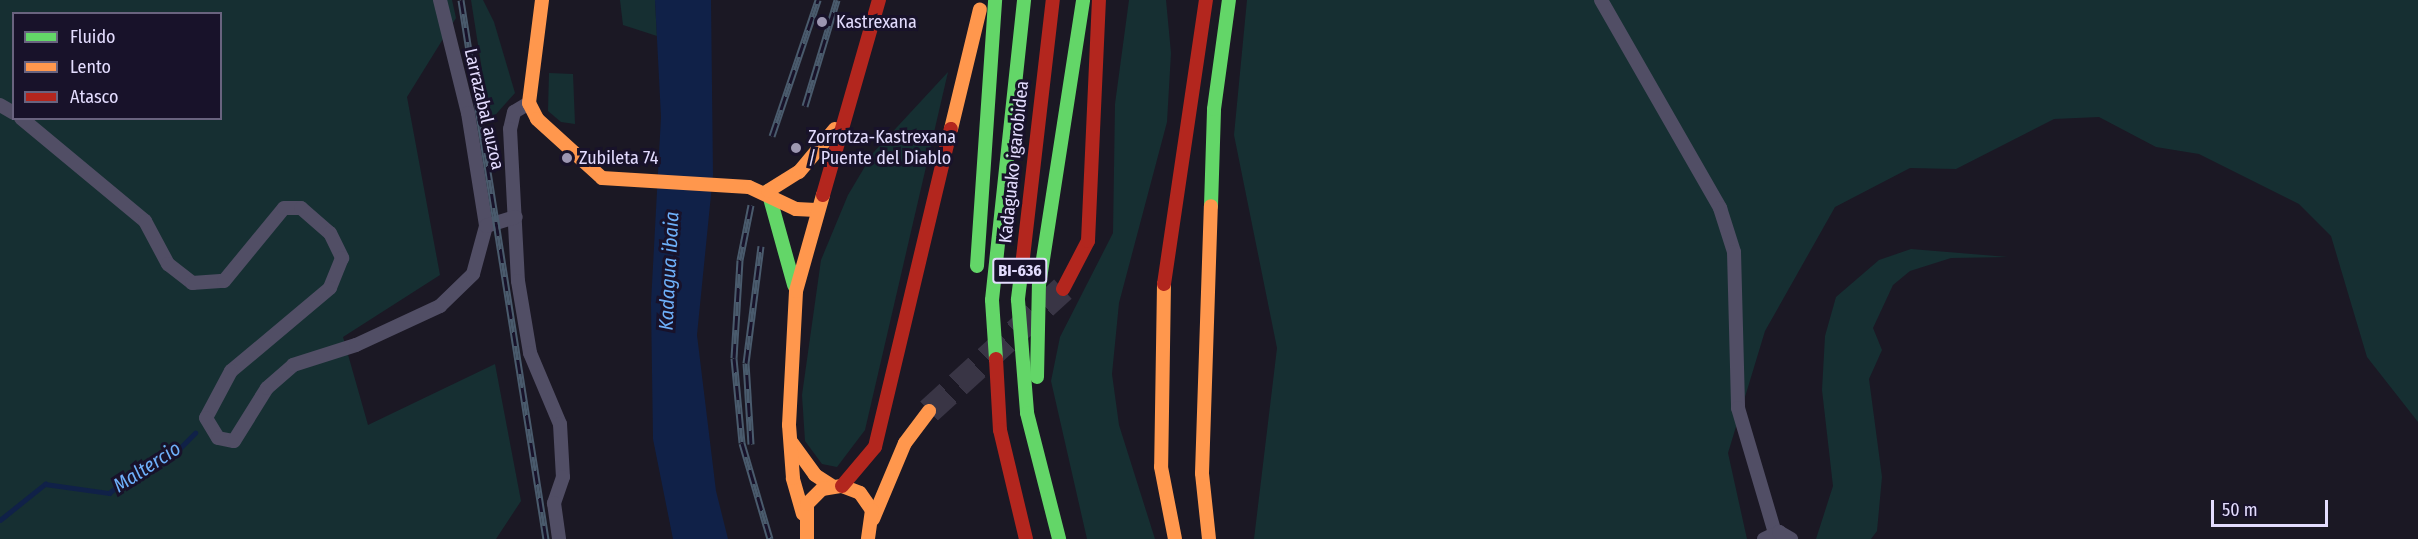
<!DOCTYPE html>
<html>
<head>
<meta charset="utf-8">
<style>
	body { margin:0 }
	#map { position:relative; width:2418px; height:539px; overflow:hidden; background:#1b1824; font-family:"Fira Sans Condensed",sans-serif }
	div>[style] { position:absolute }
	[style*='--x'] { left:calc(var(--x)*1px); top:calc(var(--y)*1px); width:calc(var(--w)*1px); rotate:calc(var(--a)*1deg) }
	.green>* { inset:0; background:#162f32 }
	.water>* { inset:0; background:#102148 }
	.stream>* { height:4.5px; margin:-2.25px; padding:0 2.25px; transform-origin:2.25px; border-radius:2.25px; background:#102148 }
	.highway-tunnel>* { height:26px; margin-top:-13px; transform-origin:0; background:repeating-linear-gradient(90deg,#393545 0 26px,transparent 0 39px) }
	.street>* { height:14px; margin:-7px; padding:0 7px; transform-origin:7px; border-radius:7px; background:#514e65 }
	.fast>* { height:14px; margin:-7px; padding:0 7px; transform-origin:7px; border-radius:7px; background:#63d668 }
	.slow>* { height:14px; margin:-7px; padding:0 7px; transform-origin:7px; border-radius:7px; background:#ff974d }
	.jam>* { height:14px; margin:-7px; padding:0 7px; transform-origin:7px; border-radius:7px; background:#b3261e }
	.rail>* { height:7px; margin-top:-3.5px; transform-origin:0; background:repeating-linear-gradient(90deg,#18122a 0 14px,#4a5b6d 0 28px); box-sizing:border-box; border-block:2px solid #4a5b6d }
	.dots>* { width:16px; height:16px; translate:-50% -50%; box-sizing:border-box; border:3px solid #18122a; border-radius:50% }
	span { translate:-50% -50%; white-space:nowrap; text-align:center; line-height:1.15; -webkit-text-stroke:6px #18122a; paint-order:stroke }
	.shield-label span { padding:2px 4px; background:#18122a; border:2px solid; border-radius:4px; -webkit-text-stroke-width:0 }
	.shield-label { font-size:16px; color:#e3dcfe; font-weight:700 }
	.poi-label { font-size:18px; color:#e3dcfe }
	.left { translate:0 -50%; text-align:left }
	.street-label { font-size:18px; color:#e3dcfe }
	.water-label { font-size:20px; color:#6eb0fa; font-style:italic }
	.legend { position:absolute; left:12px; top:12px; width:210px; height:108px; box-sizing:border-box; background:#18122a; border:2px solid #69637f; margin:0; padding:8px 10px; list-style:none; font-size:18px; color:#e3dcfe }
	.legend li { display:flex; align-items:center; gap:12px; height:30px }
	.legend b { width:30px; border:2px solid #69637f }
	.scale { position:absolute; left:2211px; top:500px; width:117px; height:27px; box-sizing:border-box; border:3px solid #e3dcfe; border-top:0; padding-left:8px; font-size:18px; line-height:21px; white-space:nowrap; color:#e3dcfe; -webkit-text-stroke:4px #18122a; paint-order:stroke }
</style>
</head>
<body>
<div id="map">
	<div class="green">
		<i style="clip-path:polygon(evenodd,0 0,452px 0,456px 18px,407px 97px,440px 275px,343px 337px,368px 425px,495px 364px,521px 501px,496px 539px,0 539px,0 0,14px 14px,220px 14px,220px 118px,14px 118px,14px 14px)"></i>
		<i style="clip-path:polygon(471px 0,483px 0,494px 22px,515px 93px,490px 121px)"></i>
		<i style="clip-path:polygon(620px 0,655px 0,657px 36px,623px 25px)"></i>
		<i style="clip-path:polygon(1129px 0,1166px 0,1171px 53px,1167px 122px,1119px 303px,1112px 374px,1119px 425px,1155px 539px,1087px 539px,1051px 381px,1060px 337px,1113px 233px,1115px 104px)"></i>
		<i style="clip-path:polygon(1247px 0,2418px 0,2418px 422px,2367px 357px,2331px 236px,2299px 204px,2199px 154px,2156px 147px,2099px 117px,2054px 119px,1956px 169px,1910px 168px,1835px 207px,1765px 331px,1728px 453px,1747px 539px,1254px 539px,1277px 348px,1234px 135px)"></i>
		<i style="clip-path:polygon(948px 72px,865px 430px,837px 467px,822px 464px,805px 441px,802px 395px,821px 260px,848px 195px,873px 153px)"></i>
		<i style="clip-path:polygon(549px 73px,573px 74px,575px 124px,561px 122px,548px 111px)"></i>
		<i style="clip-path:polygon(1911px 249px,2008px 257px,1951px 258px,1910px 271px,1893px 285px,1873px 328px,1882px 350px,1869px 379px,1882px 477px,1877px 531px,1871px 539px,1816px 539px,1833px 486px,1822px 390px,1825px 336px,1836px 297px,1879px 260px)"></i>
	</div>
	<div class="water">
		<i style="clip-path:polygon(655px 0,711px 0,713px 175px,697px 335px,716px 491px,728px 539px,673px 539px,653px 439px,651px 303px,661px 117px)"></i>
	</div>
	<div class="stream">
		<i style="--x:0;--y:520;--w:58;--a:-38.7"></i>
		<i style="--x:45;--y:484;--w:65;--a:8"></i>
		<i style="--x:109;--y:493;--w:48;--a:-37.3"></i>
		<i style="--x:147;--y:464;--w:31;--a:-22"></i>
		<i style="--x:176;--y:452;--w:27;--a:-45"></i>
	</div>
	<div class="highway-tunnel">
		<i style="--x:929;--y:411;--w:181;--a:-42.3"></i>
	</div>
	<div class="street">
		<i style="--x:440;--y:0;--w:116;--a:76.1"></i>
		<i style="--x:468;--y:113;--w:114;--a:80.9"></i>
		<i style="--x:1601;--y:0;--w:240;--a:60.2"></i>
		<i style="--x:1720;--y:208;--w:46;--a:72.3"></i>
		<i style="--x:1734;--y:252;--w:156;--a:88.5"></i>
		<i style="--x:1738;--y:408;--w:130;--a:73.5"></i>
		<i style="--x:529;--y:103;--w:17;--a:149"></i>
		<i style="--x:514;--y:112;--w:17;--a:103"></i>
		<i style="--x:510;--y:129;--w:152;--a:87"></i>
		<i style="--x:518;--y:281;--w:73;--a:80.5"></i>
		<i style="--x:530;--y:353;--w:77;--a:67.1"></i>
		<i style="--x:560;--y:424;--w:53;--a:86.8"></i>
		<i style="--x:563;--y:477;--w:28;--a:109"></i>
		<i style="--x:554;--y:503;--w:36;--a:82"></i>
		<i style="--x:0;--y:105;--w:16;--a:30"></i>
		<i style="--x:21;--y:118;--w:161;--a:39.7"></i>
		<i style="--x:145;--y:221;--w:49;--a:61.9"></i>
		<i style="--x:168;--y:264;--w:31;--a:38"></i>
		<i style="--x:192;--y:283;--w:32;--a:-4"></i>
		<i style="--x:224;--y:281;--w:94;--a:-50.6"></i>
		<i style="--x:284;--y:208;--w:17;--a:0"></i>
		<i style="--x:301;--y:208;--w:38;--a:41"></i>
		<i style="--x:330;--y:233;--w:28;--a:64"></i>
		<i style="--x:342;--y:258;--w:32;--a:112"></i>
		<i style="--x:330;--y:288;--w:129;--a:140"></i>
		<i style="--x:231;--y:371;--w:53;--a:118"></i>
		<i style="--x:206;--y:418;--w:23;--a:59"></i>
		<i style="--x:218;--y:438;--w:16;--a:11"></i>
		<i style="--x:234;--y:441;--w:62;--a:-58.1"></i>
		<i style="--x:267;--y:388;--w:35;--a:-41"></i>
		<i style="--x:293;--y:365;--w:66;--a:-17.6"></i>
		<i style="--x:356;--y:345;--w:93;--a:-24.9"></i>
		<i style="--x:440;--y:306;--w:46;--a:-44.1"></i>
		<i style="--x:473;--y:274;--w:50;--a:-74.8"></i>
		<i style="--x:486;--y:226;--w:31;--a:-17"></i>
		<i style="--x:1764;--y:539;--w:17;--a:-25"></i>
		<i style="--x:1779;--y:532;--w:14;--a:30"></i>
	</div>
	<div class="fast">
		<i style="--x:768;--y:191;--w:98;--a:74.5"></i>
		<i style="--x:1211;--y:206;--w:97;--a:-88.2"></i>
		<i style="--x:1214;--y:109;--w:110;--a:-82.2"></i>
		<i style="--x:977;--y:266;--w:267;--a:-86.1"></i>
		<i style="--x:1022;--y:266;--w:34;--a:97"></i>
		<i style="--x:1018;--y:300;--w:113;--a:85.4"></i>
		<i style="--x:1027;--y:413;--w:130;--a:75.7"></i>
		<i style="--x:996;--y:359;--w:59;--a:-93.9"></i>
		<i style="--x:992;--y:300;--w:302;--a:-83.9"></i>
		<i style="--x:1037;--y:377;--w:92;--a:-88.8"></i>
		<i style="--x:1039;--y:285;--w:288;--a:-81.2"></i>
	</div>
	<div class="slow">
		<i style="--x:542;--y:0;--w:104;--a:97.2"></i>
		<i style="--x:529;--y:103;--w:18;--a:63"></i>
		<i style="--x:537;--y:119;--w:88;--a:42.2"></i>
		<i style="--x:602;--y:178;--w:147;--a:3.5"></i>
		<i style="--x:749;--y:187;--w:52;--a:25.1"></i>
		<i style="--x:796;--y:209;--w:20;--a:3"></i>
		<i style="--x:951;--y:129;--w:123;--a:-76.4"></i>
		<i style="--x:768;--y:191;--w:36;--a:-32"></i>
		<i style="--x:799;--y:172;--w:56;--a:-50.1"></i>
		<i style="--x:1164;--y:284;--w:183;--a:90.9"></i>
		<i style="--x:1161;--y:467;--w:73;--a:79"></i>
		<i style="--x:792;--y:443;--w:39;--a:54"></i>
		<i style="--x:815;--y:475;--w:20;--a:33"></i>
		<i style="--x:803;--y:514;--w:37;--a:-106"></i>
		<i style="--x:793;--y:478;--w:53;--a:-94.3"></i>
		<i style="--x:789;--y:425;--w:134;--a:-87"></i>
		<i style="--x:796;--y:291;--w:100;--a:-74.3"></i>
		<i style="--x:873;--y:519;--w:82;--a:-67.2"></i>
		<i style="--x:905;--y:443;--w:40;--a:-53"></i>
		<i style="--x:807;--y:539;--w:35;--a:-90"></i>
		<i style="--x:807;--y:504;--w:21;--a:-45"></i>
		<i style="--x:822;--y:489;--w:20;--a:-9"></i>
		<i style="--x:842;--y:486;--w:19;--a:21"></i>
		<i style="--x:860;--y:493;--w:21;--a:55"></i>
		<i style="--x:872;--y:510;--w:29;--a:98"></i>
		<i style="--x:1209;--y:539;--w:66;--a:-96.1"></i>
		<i style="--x:1202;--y:473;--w:267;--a:-88.1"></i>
	</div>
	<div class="jam">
		<i style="--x:823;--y:195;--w:203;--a:-74"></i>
		<i style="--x:1022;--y:266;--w:268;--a:-83.4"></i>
		<i style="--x:1164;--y:284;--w:287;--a:-81.6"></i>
		<i style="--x:1063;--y:289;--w:54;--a:-62.5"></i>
		<i style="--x:1088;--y:241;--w:241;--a:-87.4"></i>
		<i style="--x:996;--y:359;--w:71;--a:86.8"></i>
		<i style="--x:1000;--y:430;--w:112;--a:76.6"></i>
		<i style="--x:842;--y:486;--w:51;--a:-49.8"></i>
		<i style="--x:875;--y:447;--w:327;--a:-76.6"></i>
	</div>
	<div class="rail">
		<i style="--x:461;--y:0;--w:546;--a:81.04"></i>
		<i style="--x:805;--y:106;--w:111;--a:-73.2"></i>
		<i style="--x:772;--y:136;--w:144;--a:-71.3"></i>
		<i style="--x:751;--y:205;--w:56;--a:101.3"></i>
		<i style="--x:740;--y:260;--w:98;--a:93.5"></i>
		<i style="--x:734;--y:358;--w:85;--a:84.6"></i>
		<i style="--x:742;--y:443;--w:100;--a:73.7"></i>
		<i style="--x:751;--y:444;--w:81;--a:-93.5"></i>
		<i style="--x:746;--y:363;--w:118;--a:-82.7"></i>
	</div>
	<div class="dots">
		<i style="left:822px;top:22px;background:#9d97b2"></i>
		<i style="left:796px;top:148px;background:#9d97b2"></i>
		<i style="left:567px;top:158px;background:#9d97b2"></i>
	</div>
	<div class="shield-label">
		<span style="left:1020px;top:271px">BI-636</span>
	</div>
	<div class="poi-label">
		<span class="left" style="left:836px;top:22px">Kastrexana</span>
		<span class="left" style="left:808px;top:148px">Zorrotza-Kastrexana<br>/ Puente del Diablo</span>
		<span class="left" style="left:579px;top:158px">Zubileta 74</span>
	</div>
	<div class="street-label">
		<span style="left:484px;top:109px;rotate:77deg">Larrazabal auzoa</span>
		<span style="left:1014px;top:162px;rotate:-84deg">Kadaguako igarobidea</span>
	</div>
	<div class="water-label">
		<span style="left:669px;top:271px;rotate:-87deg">Kadagua ibaia</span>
		<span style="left:147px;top:467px;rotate:-33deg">Maltercio</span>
	</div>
	<ul class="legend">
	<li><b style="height:8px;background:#63d668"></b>Fluido</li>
	<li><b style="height:8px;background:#ff974d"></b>Lento</li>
	<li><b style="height:8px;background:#b3261e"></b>Atasco</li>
	</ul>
	<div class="scale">50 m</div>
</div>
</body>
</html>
